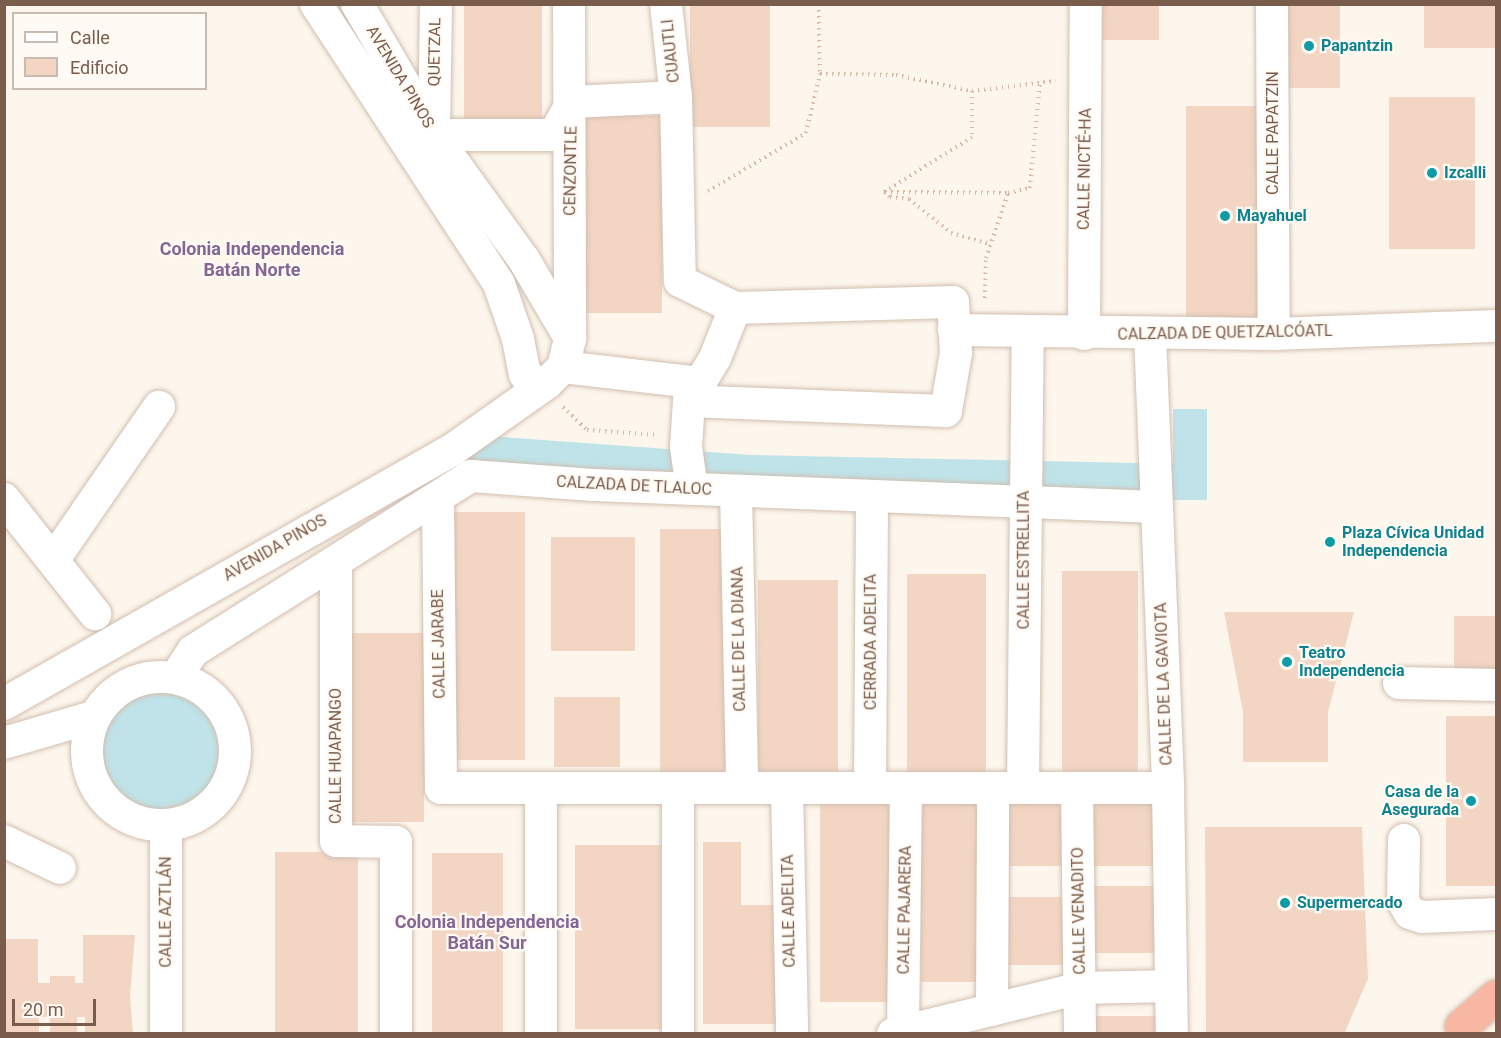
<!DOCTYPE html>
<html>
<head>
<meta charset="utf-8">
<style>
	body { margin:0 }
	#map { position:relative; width:1501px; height:1038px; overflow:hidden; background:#fdf6ec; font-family:Roboto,sans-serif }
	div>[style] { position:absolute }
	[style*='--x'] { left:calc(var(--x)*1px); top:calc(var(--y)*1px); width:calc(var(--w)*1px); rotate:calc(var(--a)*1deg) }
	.water>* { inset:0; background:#bfe3e8; transform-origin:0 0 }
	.round { border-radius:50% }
	.canal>* { height:30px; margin:-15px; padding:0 15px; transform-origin:15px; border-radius:15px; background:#bfe3e8 }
	.building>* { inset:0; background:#f3d5c3; transform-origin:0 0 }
	.path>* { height:4px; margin-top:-2px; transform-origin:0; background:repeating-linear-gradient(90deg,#d9b8a5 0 1.5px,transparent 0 6px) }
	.roads { filter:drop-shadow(0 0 2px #d1beb0) drop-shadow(0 0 2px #d1beb0) }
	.minor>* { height:32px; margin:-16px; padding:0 16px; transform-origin:16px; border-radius:16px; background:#fff }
	.minor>.ring { margin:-16px; padding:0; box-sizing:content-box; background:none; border:32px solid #fff; border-radius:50% }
	.highway>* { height:33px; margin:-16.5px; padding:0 16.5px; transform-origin:16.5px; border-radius:16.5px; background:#f7b7a3 }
	.dots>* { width:16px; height:16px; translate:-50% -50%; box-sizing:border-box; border:3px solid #fffaf3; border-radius:50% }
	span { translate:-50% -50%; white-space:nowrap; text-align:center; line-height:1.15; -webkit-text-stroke:4.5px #fffaf3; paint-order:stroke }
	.culture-label { font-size:16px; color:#0d838f; font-weight:700 }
	.left { translate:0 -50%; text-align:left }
	.right { translate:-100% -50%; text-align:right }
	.street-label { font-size:16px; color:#7a5c4d }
	.neighbourhood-label { font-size:18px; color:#846695; font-weight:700 }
	.frame { position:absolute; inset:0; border:6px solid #7a5c4d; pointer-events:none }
	.legend { position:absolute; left:12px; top:12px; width:195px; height:78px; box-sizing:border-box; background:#fffaf3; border:2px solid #cabbb1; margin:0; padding:8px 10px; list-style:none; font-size:18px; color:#7a5c4d }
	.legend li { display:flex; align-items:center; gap:12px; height:30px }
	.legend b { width:30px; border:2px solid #cabbb1 }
	.scale { position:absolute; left:12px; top:999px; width:84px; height:27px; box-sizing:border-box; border:3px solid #7a5c4d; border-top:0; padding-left:8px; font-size:18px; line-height:21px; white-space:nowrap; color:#7a5c4d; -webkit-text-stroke:4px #fffaf3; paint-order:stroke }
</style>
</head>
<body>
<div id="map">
	<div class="water">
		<i style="left:1173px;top:409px;width:34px;height:91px"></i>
		<i class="round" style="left:97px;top:690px;width:122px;height:122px"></i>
	</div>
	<div class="canal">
		<i style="--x:435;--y:469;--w:24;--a:-33"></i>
		<i style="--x:455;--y:456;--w:46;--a:-5"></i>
		<i style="--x:501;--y:452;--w:253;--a:4.1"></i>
		<i style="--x:753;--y:470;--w:421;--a:1.2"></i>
	</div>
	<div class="building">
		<i style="left:464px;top:4px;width:78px;height:120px"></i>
		<i style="left:690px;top:4px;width:80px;height:123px"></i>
		<i style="left:1097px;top:4px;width:62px;height:36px"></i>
		<i style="left:1278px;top:4px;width:62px;height:84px"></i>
		<i style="left:1424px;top:4px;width:72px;height:44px"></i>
		<i style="left:1389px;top:97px;width:86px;height:152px"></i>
		<i style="left:1186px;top:106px;width:78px;height:221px"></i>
		<i style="left:582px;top:116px;width:80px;height:197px"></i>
		<i style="left:452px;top:512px;width:73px;height:248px"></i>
		<i style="left:660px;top:529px;width:66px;height:246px"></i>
		<i style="left:551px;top:537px;width:84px;height:114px"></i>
		<i style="left:1062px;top:571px;width:76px;height:200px"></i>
		<i style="left:907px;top:574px;width:79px;height:198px"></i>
		<i style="left:758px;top:580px;width:80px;height:191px"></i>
		<i style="clip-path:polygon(1224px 612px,1354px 612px,1328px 712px,1328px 762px,1243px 762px,1243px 712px)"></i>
		<i style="left:1454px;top:616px;width:42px;height:58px"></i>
		<i style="left:349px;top:633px;width:75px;height:189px"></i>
		<i style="left:554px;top:697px;width:66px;height:70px"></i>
		<i style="left:1446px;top:716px;width:50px;height:170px"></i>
		<i style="left:1005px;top:797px;width:66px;height:69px"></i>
		<i style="left:921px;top:800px;width:63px;height:182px"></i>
		<i style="left:1092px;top:800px;width:69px;height:66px"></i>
		<i style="left:820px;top:804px;width:71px;height:198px"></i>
		<i style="clip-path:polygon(1205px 827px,1362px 827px,1368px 979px,1344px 1034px,1206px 1034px)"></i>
		<i style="clip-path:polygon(703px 842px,741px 842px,741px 905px,779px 905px,779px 1024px,703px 1024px)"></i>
		<i style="left:575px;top:845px;width:86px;height:184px"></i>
		<i style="left:275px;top:852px;width:83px;height:182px"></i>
		<i style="left:432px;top:853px;width:71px;height:181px"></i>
		<i style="left:1094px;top:886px;width:69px;height:67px"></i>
		<i style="left:1003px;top:897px;width:69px;height:68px"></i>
		<i style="clip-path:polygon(83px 935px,135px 935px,130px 996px,133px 1034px,85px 1034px,85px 1017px,77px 1017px,77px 1033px,50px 1033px,50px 1017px,39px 1017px,39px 1034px,4px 1034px,4px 939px,38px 939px,38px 983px,50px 983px,50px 976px,75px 976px,75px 983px,83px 983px)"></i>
		<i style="left:1092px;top:1016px;width:73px;height:18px"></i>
	</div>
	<div class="path">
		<i style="--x:819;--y:4;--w:70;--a:89.2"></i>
		<i style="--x:972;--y:91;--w:46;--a:90"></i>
		<i style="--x:972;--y:137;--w:104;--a:148"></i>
		<i style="--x:884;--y:192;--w:8;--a:40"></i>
		<i style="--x:890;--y:197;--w:19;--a:6"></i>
		<i style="--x:909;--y:199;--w:54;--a:39"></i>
		<i style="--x:951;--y:233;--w:41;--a:15.8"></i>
		<i style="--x:708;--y:191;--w:114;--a:-30.6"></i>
		<i style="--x:806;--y:133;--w:61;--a:-76.7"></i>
		<i style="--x:820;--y:74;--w:76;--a:0.8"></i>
		<i style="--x:896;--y:75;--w:78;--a:11.9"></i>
		<i style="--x:972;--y:91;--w:84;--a:-6.9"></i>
		<i style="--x:885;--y:192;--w:123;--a:0.5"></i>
		<i style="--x:985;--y:298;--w:40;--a:-88.6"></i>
		<i style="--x:986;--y:258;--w:69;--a:-71.3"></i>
		<i style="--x:1008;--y:193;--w:23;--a:-13"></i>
		<i style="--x:1030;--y:188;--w:107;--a:-84.7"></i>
		<i style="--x:563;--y:407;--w:33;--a:44"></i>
		<i style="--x:587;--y:430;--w:70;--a:4.1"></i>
	</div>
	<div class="roads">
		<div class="minor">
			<i style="--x:316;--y:4;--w:334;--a:56.8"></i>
			<i style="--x:499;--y:284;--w:58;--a:70.9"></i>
			<i style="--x:518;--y:339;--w:36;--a:79"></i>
			<i style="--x:525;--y:374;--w:20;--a:37"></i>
			<i style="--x:436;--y:4;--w:131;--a:90.9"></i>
			<i style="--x:434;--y:135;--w:120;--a:0"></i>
			<i style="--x:554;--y:135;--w:38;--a:-61"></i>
			<i style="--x:572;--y:102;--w:104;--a:-2.8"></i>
			<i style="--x:676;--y:97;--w:184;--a:88.8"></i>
			<i style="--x:680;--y:281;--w:61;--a:26.1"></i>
			<i style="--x:569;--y:4;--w:333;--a:89.8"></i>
			<i style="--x:666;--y:4;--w:94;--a:83.9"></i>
			<i style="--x:1272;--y:4;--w:330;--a:89.7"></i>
			<i style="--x:953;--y:302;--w:51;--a:86.6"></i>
			<i style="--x:956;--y:353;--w:59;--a:99.8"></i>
			<i style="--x:946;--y:411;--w:257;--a:-177.8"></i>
			<i style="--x:689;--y:401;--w:50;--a:-58.8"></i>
			<i style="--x:715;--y:358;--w:54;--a:-68.2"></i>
			<i style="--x:735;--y:308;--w:218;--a:-1.6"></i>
			<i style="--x:954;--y:330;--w:320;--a:0.7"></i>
			<i style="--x:1274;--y:334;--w:222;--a:-2.1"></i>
			<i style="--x:1084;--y:334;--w:330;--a:-89.7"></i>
			<i style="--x:1150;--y:334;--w:454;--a:87.7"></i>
			<i style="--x:1168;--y:788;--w:246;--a:89.1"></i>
			<i style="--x:563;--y:367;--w:137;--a:6.7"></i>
			<i style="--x:689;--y:401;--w:46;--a:93.7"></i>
			<i style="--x:686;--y:447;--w:42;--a:81.9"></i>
			<i style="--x:736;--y:491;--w:297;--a:88.8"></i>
			<i style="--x:4;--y:499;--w:147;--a:51.6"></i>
			<i style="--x:438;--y:500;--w:288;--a:89.4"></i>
			<i style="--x:441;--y:788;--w:727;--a:0"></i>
			<i style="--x:54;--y:559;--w:185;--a:-55.4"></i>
			<i style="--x:336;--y:564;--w:277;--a:90"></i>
			<i style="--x:336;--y:841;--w:60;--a:1"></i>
			<i style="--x:396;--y:842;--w:192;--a:90"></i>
			<i class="ring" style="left:87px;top:677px;width:116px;height:116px"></i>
			<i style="--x:176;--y:677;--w:31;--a:-57"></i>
			<i style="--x:193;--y:651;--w:328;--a:-32.2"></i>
			<i style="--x:471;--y:476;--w:122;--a:4.2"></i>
			<i style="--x:593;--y:485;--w:564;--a:2.23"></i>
			<i style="--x:1399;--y:683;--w:97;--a:1.2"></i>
			<i style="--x:4;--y:704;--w:515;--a:-29.55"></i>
			<i style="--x:452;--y:450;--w:116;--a:-35.2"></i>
			<i style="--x:547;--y:383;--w:23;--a:-45"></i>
			<i style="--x:563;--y:367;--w:30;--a:-76"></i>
			<i style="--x:570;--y:338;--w:91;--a:-120.5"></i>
			<i style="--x:524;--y:260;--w:154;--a:-125.8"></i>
			<i style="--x:434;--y:135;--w:152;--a:-120.4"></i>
			<i style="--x:4;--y:743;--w:93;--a:-16.3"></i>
			<i style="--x:541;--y:788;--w:246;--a:90"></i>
			<i style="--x:678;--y:788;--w:246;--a:90"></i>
			<i style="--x:787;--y:788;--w:246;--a:88.8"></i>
			<i style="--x:870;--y:788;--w:292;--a:-89.6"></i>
			<i style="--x:1023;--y:788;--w:456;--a:-89.4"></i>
			<i style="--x:1077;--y:788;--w:246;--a:89.3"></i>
			<i style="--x:166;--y:827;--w:207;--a:90"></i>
			<i style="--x:1404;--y:840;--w:61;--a:90.9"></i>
			<i style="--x:1403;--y:901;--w:14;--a:60"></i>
			<i style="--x:1410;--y:913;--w:13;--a:18"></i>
			<i style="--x:1422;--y:917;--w:74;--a:-2.3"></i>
			<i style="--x:4;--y:841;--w:62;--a:25.7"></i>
			<i style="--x:992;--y:1010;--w:222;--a:-89.7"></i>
			<i style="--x:903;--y:1031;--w:243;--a:-89.3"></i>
			<i style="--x:893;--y:1034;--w:193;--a:-13.8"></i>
			<i style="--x:1080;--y:988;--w:91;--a:-1.3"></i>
		</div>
		<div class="highway">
			<i style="--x:1461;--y:1026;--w:46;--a:-40.6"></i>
		</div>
	</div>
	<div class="dots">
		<i style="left:1309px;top:46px;background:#0f9aa8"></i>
		<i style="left:1432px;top:173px;background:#0f9aa8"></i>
		<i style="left:1225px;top:216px;background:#0f9aa8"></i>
		<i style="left:1330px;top:542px;background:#0f9aa8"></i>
		<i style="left:1287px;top:662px;background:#0f9aa8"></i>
		<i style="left:1471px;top:801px;background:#0f9aa8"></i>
		<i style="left:1285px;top:903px;background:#0f9aa8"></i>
	</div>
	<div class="culture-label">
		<span class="left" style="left:1321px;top:46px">Papantzin</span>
		<span class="left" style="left:1444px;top:173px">Izcalli</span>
		<span class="left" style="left:1237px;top:216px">Mayahuel</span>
		<span class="left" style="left:1342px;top:542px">Plaza Cívica Unidad<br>Independencia</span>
		<span class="left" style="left:1299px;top:662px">Teatro<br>Independencia</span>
		<span class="right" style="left:1459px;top:801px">Casa de la<br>Asegurada</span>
		<span class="left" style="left:1297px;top:903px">Supermercado</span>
	</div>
	<div class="street-label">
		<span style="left:671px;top:51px;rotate:-96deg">CUAUTLI</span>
		<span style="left:435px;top:52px;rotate:-89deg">QUETZAL</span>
		<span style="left:400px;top:77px;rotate:59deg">AVENIDA PINOS</span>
		<span style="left:1273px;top:133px;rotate:-90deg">CALLE PAPATZIN</span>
		<span style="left:1085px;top:169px;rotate:-89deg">CALLE NICTÉ-HA</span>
		<span style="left:571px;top:171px;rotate:-89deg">CENZONTLE</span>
		<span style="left:1225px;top:333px;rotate:-1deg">CALZADA DE QUETZALCÓATL</span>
		<span style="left:634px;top:486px;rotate:3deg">CALZADA DE TLALOC</span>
		<span style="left:275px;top:548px;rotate:-30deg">AVENIDA PINOS</span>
		<span style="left:1024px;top:560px;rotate:-90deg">CALLE ESTRELLITA</span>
		<span style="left:739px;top:639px;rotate:-91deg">CALLE DE LA DIANA</span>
		<span style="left:871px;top:642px;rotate:-90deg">CERRADA ADELITA</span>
		<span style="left:439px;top:644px;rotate:-91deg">CALLE JARABE</span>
		<span style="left:1164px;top:684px;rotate:-92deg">CALLE DE LA GAVIOTA</span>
		<span style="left:336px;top:756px;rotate:-90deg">CALLE HUAPANGO</span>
		<span style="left:905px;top:910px;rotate:-89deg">CALLE PAJARERA</span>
		<span style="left:789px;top:911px;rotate:-91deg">CALLE ADELITA</span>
		<span style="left:1079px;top:911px;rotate:-91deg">CALLE VENADITO</span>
		<span style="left:166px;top:912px;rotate:-90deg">CALLE AZTLÁN</span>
	</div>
	<div class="neighbourhood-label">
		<span style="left:252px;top:260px">Colonia Independencia<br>Batán Norte</span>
		<span style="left:487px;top:933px">Colonia Independencia<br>Batán Sur</span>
	</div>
	<div class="frame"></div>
	<ul class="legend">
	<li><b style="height:8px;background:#fff"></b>Calle</li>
	<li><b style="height:16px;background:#f3d5c3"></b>Edificio</li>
	</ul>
	<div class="scale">20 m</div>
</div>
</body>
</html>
